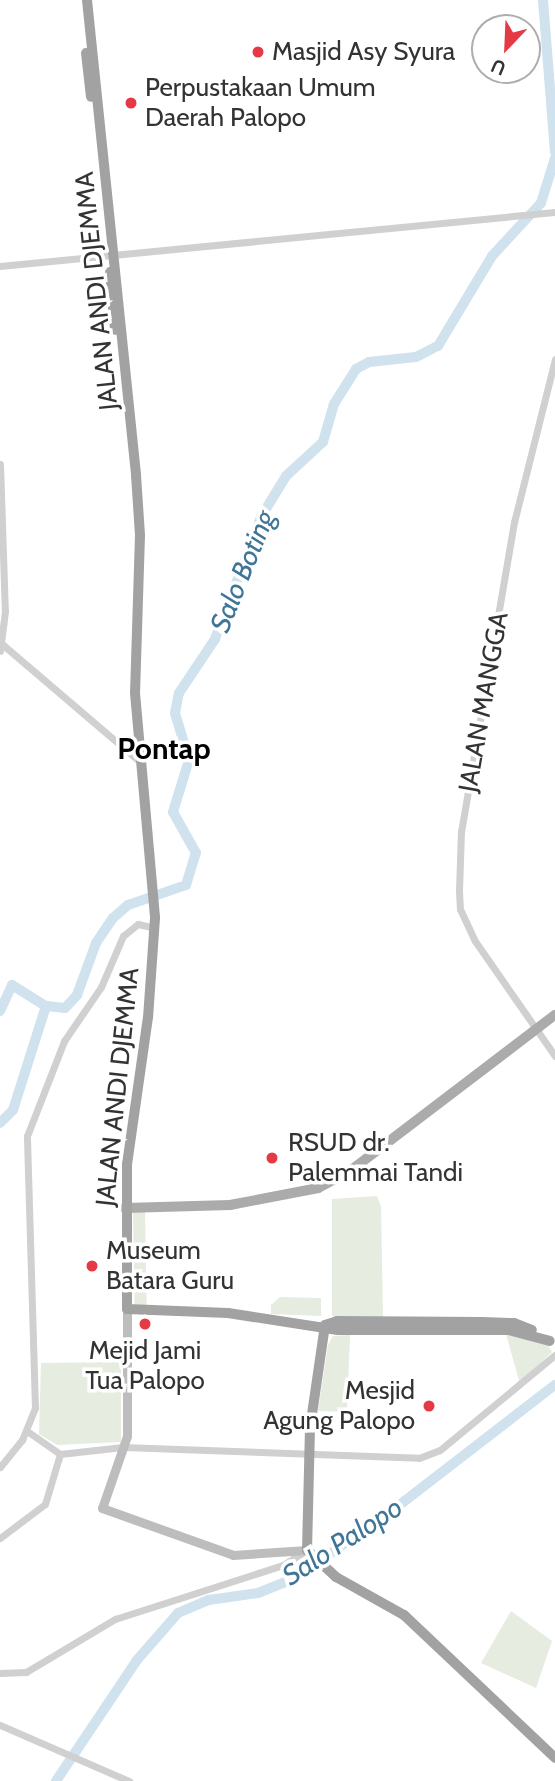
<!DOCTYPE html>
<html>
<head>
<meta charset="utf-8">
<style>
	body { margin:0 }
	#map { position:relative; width:555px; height:1781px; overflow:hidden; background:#fff; font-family:Cabin,sans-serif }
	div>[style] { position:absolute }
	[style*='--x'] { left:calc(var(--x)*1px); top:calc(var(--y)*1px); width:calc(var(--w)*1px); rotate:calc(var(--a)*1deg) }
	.green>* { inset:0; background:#e6ecdf; transform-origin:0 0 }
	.river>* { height:10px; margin:-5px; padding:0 5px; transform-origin:5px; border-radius:5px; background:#cfe2ee }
	.tertiary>* { height:7px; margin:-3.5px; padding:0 3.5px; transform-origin:3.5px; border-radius:3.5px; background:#d0d0d0 }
	.secondary>* { height:9px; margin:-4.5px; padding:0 4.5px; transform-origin:4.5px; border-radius:4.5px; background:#bdbdbd }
	.primary>* { height:10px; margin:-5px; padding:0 5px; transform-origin:5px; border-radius:5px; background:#ababab }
	.trunk>* { height:10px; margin:-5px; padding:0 5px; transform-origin:5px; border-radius:5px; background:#a2a2a2 }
	.dots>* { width:19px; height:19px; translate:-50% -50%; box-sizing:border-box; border:4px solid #fff; border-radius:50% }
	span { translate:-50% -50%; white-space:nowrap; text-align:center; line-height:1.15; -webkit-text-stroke:7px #fff; paint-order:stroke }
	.poi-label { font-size:26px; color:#333 }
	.left { translate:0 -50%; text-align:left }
	.right { translate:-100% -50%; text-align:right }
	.street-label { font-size:26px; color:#333 }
	.water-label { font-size:28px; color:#3f7597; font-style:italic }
	.quarter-label { font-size:30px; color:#000; font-weight:700 }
	.north { position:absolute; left:471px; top:14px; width:70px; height:70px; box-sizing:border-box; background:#fff; border:2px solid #adadad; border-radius:50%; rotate:203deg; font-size:19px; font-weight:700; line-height:28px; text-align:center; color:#333 }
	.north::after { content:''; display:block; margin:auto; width:24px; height:32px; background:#e63946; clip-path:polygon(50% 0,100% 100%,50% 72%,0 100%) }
</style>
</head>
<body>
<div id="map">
	<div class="green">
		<i style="clip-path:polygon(377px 1196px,381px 1207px,383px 1317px,332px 1316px,332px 1199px)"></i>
		<i style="left:145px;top:1211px;width:94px;height:12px;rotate:89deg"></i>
		<i style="clip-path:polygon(280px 1297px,321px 1298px,321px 1316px,271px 1314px,271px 1305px)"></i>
		<i style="clip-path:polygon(506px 1334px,547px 1344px,552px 1352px,520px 1384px)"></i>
		<i style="clip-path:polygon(350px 1335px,347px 1412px,318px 1411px,328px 1345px,333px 1336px)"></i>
		<i style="clip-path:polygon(121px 1362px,121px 1442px,57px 1445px,39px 1434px,41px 1363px)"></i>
		<i style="clip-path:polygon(511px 1611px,552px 1641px,536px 1688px,481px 1663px)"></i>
	</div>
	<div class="river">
		<i style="--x:543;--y:0;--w:152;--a:85.5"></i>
		<i style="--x:0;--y:1011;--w:29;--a:-65"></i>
		<i style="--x:12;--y:985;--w:40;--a:32"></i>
		<i style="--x:46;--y:1006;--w:19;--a:6"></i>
		<i style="--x:65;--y:1008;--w:18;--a:-47"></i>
		<i style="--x:77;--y:995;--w:55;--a:-69.9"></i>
		<i style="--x:96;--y:943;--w:30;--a:-56"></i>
		<i style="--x:113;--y:918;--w:20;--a:-41"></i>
		<i style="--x:128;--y:905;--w:61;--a:-19"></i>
		<i style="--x:186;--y:885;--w:34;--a:-73"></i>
		<i style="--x:196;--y:853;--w:47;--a:-119.3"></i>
		<i style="--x:173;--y:812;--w:54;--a:-72.9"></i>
		<i style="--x:189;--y:760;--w:49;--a:-106.6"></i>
		<i style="--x:175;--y:713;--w:20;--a:-79"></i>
		<i style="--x:179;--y:693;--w:65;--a:-56.3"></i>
		<i style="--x:215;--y:639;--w:130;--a:-69.3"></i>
		<i style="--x:261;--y:517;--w:48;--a:-58.6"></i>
		<i style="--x:286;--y:476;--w:50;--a:-42.6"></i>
		<i style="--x:323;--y:442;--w:40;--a:-74"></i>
		<i style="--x:334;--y:404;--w:41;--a:-57.8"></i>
		<i style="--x:356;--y:369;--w:15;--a:-28"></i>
		<i style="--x:369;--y:362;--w:47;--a:-6.1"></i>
		<i style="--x:416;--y:357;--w:25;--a:-27"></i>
		<i style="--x:438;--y:346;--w:105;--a:-59"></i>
		<i style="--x:492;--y:256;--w:72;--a:-47.2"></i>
		<i style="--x:541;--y:203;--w:47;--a:-72.7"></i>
		<i style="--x:0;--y:1123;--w:18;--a:-45"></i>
		<i style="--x:13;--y:1110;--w:109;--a:-72.4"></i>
		<i style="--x:56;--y:1781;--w:146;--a:-56.2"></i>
		<i style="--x:137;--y:1660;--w:62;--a:-48.9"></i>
		<i style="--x:178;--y:1613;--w:34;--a:-23"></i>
		<i style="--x:209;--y:1600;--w:49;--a:-8.1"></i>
		<i style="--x:258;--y:1593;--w:40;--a:-22"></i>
		<i style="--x:295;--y:1578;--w:119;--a:-34.8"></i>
		<i style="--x:393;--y:1510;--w:205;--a:-37.7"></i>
	</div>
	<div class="tertiary">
		<i style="--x:0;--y:266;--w:558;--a:-5.56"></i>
		<i style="--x:555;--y:359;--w:168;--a:104.1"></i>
		<i style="--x:514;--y:522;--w:314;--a:99.7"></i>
		<i style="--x:461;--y:831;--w:60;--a:91.9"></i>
		<i style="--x:459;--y:891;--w:18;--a:87"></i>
		<i style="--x:460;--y:909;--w:35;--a:65"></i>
		<i style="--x:475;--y:941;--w:140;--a:55.2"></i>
		<i style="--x:0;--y:464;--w:147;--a:88.1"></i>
		<i style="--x:5;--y:611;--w:40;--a:97.1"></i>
		<i style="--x:2;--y:644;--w:180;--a:40.5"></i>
		<i style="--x:27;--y:1431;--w:40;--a:34.9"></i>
		<i style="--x:60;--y:1454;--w:63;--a:-6.3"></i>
		<i style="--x:123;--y:1447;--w:296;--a:2.1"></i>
		<i style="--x:419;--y:1458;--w:22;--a:-21"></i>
		<i style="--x:440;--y:1450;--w:149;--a:-39.6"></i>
		<i style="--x:0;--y:1467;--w:35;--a:-51"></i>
		<i style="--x:22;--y:1440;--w:35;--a:-68"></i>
		<i style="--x:35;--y:1408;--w:272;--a:-91.7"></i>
		<i style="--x:27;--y:1136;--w:102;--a:-68.7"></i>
		<i style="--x:64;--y:1041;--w:65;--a:-55.6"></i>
		<i style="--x:101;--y:987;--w:56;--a:-66.7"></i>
		<i style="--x:123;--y:936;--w:19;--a:-39"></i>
		<i style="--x:138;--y:924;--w:17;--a:13"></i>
		<i style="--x:0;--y:1538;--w:56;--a:-37.1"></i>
		<i style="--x:45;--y:1504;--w:52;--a:-73.3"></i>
		<i style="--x:0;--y:1673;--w:26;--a:-2"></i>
		<i style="--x:26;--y:1672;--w:104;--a:-30.8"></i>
		<i style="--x:115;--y:1619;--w:176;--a:-17.8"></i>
		<i style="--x:283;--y:1565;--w:28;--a:-32"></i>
		<i style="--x:0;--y:1725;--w:141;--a:23.5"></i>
	</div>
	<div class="secondary">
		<i style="--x:127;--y:1309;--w:127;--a:90"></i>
		<i style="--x:127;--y:1436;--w:76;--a:109.1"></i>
		<i style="--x:102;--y:1508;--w:139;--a:19.7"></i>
		<i style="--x:233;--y:1555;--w:74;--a:-3.9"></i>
	</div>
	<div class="primary">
		<i style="--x:125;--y:1208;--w:105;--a:-1.6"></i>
		<i style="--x:230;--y:1205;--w:90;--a:-10.9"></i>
		<i style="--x:318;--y:1188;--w:36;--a:-28"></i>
		<i style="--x:350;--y:1171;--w:258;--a:-37.3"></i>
	</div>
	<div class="trunk">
		<i style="--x:87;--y:0;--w:478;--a:84.1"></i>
		<i style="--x:136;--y:475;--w:60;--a:86.2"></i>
		<i style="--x:140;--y:535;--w:158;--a:91.8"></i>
		<i style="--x:135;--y:693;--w:226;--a:84.9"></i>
		<i style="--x:155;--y:918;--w:99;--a:94"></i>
		<i style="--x:148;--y:1017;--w:148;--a:98.1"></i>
		<i style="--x:127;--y:1164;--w:145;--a:90"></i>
		<i style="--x:127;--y:1309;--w:101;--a:2.3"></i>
		<i style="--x:228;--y:1313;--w:111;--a:8.8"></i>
		<i style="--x:338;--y:1330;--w:171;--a:0"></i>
		<i style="--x:509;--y:1330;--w:42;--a:15"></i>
		<i style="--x:86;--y:53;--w:44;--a:83.5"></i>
		<i style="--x:110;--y:272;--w:58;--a:85.1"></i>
		<i style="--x:325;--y:1325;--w:104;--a:98.3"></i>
		<i style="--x:310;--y:1428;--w:122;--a:91.4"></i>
		<i style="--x:307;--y:1550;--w:40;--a:43"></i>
		<i style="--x:336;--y:1577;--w:78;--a:29.2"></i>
		<i style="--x:404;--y:1615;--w:208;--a:43.4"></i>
		<i style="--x:325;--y:1325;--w:13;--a:-18"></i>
		<i style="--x:337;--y:1321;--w:145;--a:0.4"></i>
		<i style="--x:482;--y:1322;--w:32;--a:2"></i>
		<i style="--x:514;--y:1323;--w:19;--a:21"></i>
	</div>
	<div class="dots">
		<i style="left:258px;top:52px;background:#e63946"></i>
		<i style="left:131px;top:103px;background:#e63946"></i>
		<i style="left:272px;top:1158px;background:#e63946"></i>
		<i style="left:92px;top:1266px;background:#e63946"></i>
		<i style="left:145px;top:1324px;background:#e63946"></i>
		<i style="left:429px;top:1406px;background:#e63946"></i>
	</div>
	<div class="poi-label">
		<span class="left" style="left:272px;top:52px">Masjid Asy Syura</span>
		<span class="left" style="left:145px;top:103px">Perpustakaan Umum<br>Daerah Palopo</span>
		<span class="left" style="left:288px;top:1158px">RSUD dr.<br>Palemmai Tandi</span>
		<span class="left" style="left:106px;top:1266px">Museum<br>Batara Guru</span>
		<span style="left:145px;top:1366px">Mejid Jami<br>Tua Palopo</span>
		<span class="right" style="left:415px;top:1406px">Mesjid<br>Agung Palopo</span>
	</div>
	<div class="street-label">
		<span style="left:97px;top:291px;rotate:-96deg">JALAN ANDI DJEMMA</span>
		<span style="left:484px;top:702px;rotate:-80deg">JALAN MANGGA</span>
		<span style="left:118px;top:1087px;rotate:-84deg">JALAN ANDI DJEMMA</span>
	</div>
	<div class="water-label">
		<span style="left:242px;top:571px;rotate:-68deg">Salo Boting</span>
		<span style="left:342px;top:1541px;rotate:-33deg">Salo Palopo</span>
	</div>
	<div class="quarter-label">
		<span style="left:164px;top:749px">Pontap</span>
	</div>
	<div class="north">U</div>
</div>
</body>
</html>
